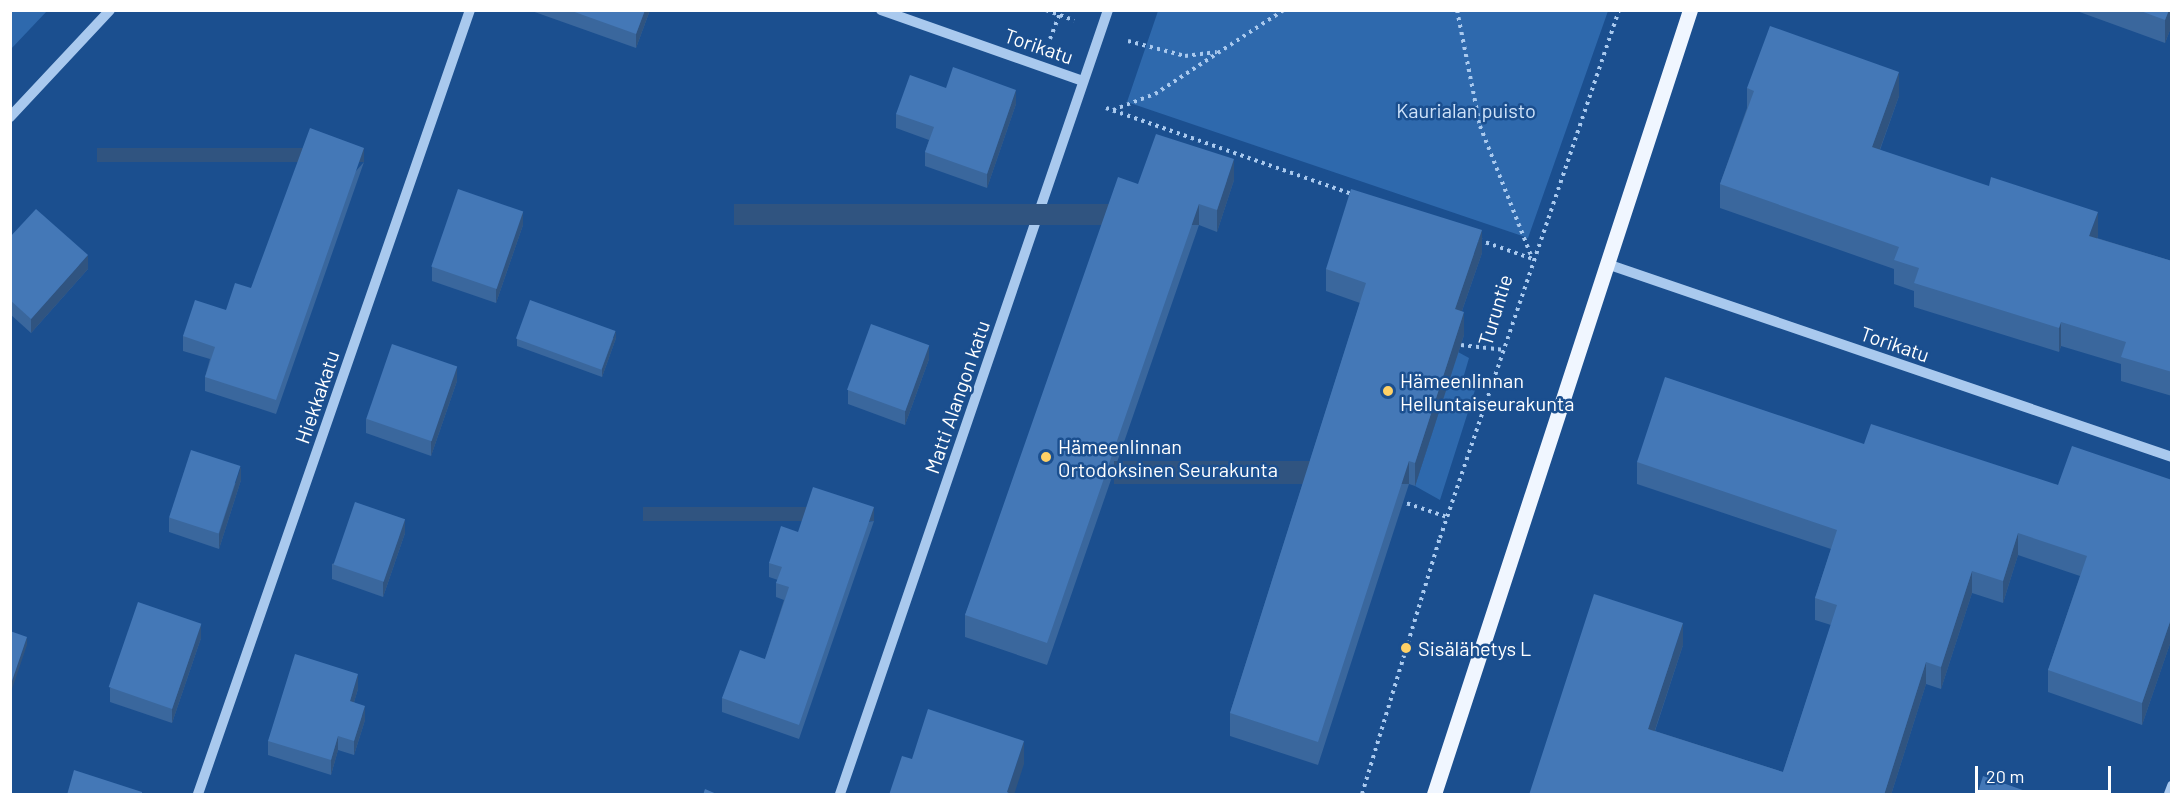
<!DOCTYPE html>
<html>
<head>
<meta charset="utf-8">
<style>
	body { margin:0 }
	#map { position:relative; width:2182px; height:805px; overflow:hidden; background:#1b4f8f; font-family:Barlow,sans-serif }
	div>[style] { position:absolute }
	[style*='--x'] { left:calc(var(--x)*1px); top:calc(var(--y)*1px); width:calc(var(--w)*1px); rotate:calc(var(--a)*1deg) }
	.green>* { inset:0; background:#2e69ad }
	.path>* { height:4px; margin-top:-2px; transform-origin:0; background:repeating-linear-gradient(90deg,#a9c9ee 0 3px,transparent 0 7.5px) }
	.minor>* { height:10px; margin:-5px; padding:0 5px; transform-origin:5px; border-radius:5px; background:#a9c9ee }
	.major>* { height:15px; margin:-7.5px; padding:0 7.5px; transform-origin:7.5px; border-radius:7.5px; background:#f0f6ff }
	.wall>* { inset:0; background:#3a679d }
	.shaded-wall>* { inset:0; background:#305480; transform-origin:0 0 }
	.building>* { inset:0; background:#4478b7; transform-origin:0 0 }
	.dots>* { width:16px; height:16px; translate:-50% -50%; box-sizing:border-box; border:3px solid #1b4f8f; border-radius:50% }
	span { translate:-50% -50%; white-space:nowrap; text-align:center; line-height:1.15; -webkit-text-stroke:5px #1b4f8f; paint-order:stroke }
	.street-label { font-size:20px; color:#fff }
	.park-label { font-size:20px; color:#cfe3fa }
	.poi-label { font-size:20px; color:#fff }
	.left { translate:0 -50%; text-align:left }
	.frame { position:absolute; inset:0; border:12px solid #fff; pointer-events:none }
	.scale { position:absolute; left:1975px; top:766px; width:136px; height:27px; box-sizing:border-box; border:3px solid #fff; border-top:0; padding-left:8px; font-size:18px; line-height:21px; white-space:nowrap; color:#fff; -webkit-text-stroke:4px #1b4f8f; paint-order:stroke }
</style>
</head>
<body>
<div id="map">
	<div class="green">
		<i style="clip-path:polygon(11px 10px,47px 11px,11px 49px,10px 11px)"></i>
		<i style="clip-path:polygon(1158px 11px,1158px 10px,1608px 11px,1528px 238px,1127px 102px)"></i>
		<i style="clip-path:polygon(1458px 352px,1469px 358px,1462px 382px,1475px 390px,1440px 500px,1415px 486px)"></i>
	</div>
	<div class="path">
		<i style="--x:1046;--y:10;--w:30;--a:20"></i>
		<i style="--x:1457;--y:10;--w:118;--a:78.8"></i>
		<i style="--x:1480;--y:126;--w:142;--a:68.5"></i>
		<i style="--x:1050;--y:39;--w:26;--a:-69"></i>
		<i style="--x:1128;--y:41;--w:59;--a:14.7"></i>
		<i style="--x:1185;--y:56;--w:32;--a:-7"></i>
		<i style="--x:1106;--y:108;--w:263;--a:19.3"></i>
		<i style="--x:1113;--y:110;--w:45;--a:-20.9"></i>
		<i style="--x:1155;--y:94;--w:154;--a:-33.1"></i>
		<i style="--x:1479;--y:240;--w:57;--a:19.4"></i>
		<i style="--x:1461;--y:345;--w:44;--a:6.5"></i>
		<i style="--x:1294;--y:466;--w:17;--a:21"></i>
		<i style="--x:1400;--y:501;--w:50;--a:18.8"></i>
		<i style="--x:1362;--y:794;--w:268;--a:-73.1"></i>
		<i style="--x:1440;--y:538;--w:558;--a:-71.27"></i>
	</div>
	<div class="minor">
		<i style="--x:881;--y:10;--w:214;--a:19.4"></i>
		<i style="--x:10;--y:117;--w:146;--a:-46.9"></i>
		<i style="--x:1607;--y:264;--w:597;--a:18.86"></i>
		<i style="--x:198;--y:794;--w:830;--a:-70.87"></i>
		<i style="--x:840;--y:794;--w:829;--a:-71.13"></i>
		<i style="--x:2169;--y:794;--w:9;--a:-69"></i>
	</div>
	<div class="major">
		<i style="--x:1434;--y:794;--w:825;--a:-71.92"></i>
	</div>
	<div class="wall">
		<i style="clip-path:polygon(529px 10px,650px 10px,636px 48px)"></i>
		<i style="clip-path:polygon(2074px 10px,2172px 10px,2172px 25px,2165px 43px)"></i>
		<i style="clip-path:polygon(946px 88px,1016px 104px,987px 188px,925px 166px,925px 152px,929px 140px,896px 128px,896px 114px)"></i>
		<i style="clip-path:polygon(1747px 88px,1899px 96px,1880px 150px,2098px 236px,2097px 238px,2172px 261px,2172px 396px,2121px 381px,2121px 364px,2061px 346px,2059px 352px,1914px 307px,1914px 291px,1894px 284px,1894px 269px,1720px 208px,1720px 184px,1747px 108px)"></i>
		<i style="clip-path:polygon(364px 162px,276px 414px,205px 391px,205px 377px,210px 359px,183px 351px,183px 336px,226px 310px,251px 288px)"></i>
		<i style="clip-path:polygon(1234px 180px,1217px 232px,1199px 225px,1047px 665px,965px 637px,965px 615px,1138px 184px)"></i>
		<i style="clip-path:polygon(523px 225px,496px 303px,432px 281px,432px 267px)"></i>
		<i style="clip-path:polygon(10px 237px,88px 269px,31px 333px,10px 314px)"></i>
		<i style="clip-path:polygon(1482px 253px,1462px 311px,1464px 335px,1415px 486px,1409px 484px,1318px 765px,1230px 736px,1230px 713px,1360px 303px,1326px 291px,1326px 269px)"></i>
		<i style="clip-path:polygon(616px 338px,602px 377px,517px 346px,517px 339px)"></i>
		<i style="clip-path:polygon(929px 359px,905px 425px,848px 404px,848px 390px)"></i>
		<i style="clip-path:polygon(457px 381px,431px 456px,366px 433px,366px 419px)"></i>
		<i style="clip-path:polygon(1864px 444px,2058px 485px,2172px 480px,2172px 638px,2142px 725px,2048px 692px,2048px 670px,2080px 576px,2018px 555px,2003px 603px,1972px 593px,1941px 689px,1926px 684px,1891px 795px,1529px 795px,1683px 645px,1655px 731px,1783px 772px,1831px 625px,1815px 620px,1815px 598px,1831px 549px,1637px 484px,1637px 462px)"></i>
		<i style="clip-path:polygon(241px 480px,219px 549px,169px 532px,169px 518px)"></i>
		<i style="clip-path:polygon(874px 521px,799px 739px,722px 712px,722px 698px,765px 659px,784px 600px,776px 597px,776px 583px,778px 580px,769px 577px,769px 563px,798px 532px)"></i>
		<i style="clip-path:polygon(405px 533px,383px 597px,332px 579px,332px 564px)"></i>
		<i style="clip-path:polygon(201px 638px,172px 723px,110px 702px,110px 688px)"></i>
		<i style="clip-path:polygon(358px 689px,354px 702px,365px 720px,354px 755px,338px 750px,331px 775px,268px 755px,268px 741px)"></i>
	</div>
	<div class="shaded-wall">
		<i style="clip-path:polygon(645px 10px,650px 10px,636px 48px,636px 34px)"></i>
		<i style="clip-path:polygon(2169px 10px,2172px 10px,2172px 25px,2165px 43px,2165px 20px)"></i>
		<i style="clip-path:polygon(1899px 72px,1899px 96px,1872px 171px,1872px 147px)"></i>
		<i style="clip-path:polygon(1016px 90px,1016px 104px,987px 188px,987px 174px)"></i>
		<i style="left:364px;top:148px;width:14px;height:267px;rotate:90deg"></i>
		<i style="clip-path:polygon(1234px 159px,1234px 180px,1217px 232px,1217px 210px)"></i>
		<i style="left:1199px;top:204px;width:21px;height:465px;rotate:90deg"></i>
		<i style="clip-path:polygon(523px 211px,523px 225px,496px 303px,496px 289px)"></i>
		<i style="clip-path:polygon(2098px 212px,2098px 236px,2089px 260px,2089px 236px)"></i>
		<i style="clip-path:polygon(1482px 230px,1482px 253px,1455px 331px,1455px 309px)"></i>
		<i style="clip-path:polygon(88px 255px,88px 269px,31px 333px,31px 319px)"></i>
		<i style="clip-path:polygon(1464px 312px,1464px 335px,1415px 486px,1415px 463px)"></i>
		<i style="clip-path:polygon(2061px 322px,2061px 346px,2059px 352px,2059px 328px)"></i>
		<i style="clip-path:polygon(616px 331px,616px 338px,602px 377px,602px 369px)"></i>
		<i style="clip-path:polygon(929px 345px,929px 359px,905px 425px,905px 411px)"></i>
		<i style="clip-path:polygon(457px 367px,457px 381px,431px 456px,431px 441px)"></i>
		<i style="left:1409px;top:461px;width:23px;height:295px;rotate:90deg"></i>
		<i style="clip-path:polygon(241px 466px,241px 480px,219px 549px,219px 534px)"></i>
		<i style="left:874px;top:507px;width:14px;height:231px;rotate:90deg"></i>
		<i style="clip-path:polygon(405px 519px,405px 533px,383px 597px,383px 582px)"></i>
		<i style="clip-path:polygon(2018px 533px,2018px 555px,2003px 603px,2003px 581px)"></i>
		<i style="clip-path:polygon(1972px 571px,1972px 593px,1941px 689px,1941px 667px)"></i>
		<i style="clip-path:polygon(2172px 616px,2172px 638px,2142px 725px,2142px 703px)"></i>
		<i style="clip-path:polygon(1683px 623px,1683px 645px,1648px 751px,1648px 729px)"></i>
		<i style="clip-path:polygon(201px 624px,201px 638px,172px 723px,172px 709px)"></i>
		<i style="clip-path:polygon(27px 637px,27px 645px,11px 692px,11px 684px)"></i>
		<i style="clip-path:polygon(1926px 662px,1926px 684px,1891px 795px,1884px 795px)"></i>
		<i style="clip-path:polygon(358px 674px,358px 689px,350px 715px,350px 701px)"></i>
		<i style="clip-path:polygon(365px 706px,365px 720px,354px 755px,354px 741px)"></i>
		<i style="clip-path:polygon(338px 736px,338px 750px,331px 775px,331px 760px)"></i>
		<i style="clip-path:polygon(1024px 741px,1024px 764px,1014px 795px,1007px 792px)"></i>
	</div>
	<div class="building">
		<i style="clip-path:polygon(569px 10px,645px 10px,636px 34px)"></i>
		<i style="clip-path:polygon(2138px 10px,2169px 10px,2165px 20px)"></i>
		<i style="clip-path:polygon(1770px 26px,1899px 72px,1872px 147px,1989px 186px,1991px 177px,2098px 212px,2089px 236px,2172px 261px,2172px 372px,2121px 357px,2126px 342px,2061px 322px,2059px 328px,1914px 283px,1919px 268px,1894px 260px,1899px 247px,1720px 184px,1754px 91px,1747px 88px)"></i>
		<i style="clip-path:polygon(953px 67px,1016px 90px,987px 174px,925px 152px,934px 127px,896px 114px,910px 75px,946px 88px)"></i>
		<i style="clip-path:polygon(310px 128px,364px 148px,276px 400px,205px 377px,215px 347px,183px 336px,195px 300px,226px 310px,235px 283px,251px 288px)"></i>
		<i style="clip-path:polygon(1156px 134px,1234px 159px,1217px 210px,1199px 204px,1047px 643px,965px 615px,1118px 177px,1138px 184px)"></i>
		<i style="left:458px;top:189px;width:69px;height:82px;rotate:19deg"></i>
		<i style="clip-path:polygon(1351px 189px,1482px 230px,1455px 309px,1464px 312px,1415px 463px,1409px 461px,1318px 742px,1230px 713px,1366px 283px,1326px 269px)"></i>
		<i style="clip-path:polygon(36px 209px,88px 255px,31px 319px,10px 300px,10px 237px)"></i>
		<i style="left:530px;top:300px;width:91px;height:41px;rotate:20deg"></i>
		<i style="left:871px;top:324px;width:62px;height:70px;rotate:20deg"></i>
		<i style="left:392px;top:344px;width:69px;height:79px;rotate:19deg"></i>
		<i style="clip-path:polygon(1665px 377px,1864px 444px,1871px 424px,2058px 485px,2072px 446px,2172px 480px,2172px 616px,2142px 703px,2048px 670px,2087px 556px,2018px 533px,2003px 581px,1972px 571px,1941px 667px,1926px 662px,1884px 795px,1529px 795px,1594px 594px,1683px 623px,1648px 729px,1783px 772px,1837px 605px,1815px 598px,1837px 530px,1637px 462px)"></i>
		<i style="left:191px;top:450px;width:52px;height:71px;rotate:18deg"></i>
		<i style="clip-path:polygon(813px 487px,874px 507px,799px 725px,722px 698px,740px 650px,765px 659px,789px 587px,776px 583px,782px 567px,769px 563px,781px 526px,798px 532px)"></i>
		<i style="left:355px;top:502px;width:53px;height:66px;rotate:19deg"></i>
		<i style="left:138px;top:602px;width:67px;height:90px;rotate:19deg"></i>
		<i style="clip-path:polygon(10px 631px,27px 637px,11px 684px,10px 684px)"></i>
		<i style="clip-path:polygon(295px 654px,358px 674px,350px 701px,365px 706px,354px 741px,338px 736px,331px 760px,268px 741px)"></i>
		<i style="clip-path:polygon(928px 709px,1024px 741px,1007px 792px,1013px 795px,889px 795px,902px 756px,912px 759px)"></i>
		<i style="clip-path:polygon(74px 770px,142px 792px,142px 795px,67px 795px)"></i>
		<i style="clip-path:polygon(1983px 776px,2037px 795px,1977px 795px)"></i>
		<i style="clip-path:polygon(705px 789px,719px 795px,703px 795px)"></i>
	</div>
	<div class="dots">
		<i style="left:1388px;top:391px;background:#ffd166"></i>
		<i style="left:1046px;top:457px;background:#ffd166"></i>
		<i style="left:1406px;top:648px;background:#ffd166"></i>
	</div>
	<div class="street-label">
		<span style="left:1039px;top:46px;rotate:19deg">Torikatu</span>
		<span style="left:1495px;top:310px;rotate:-73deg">Turuntie</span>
		<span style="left:1895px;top:344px;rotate:19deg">Torikatu</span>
		<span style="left:317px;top:397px;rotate:-71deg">Hiekkakatu</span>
		<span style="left:957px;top:397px;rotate:-71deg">Matti Alangon katu</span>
	</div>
	<div class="park-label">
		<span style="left:1466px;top:110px">Kaurialan puisto</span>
	</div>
	<div class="poi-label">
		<span class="left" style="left:1400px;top:392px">Hämeenlinnan<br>Helluntaiseurakunta</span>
		<span class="left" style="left:1058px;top:458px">Hämeenlinnan<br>Ortodoksinen Seurakunta</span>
		<span class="left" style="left:1418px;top:648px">Sisälähetys L</span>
	</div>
	<div class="frame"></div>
	<div class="scale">20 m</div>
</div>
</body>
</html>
